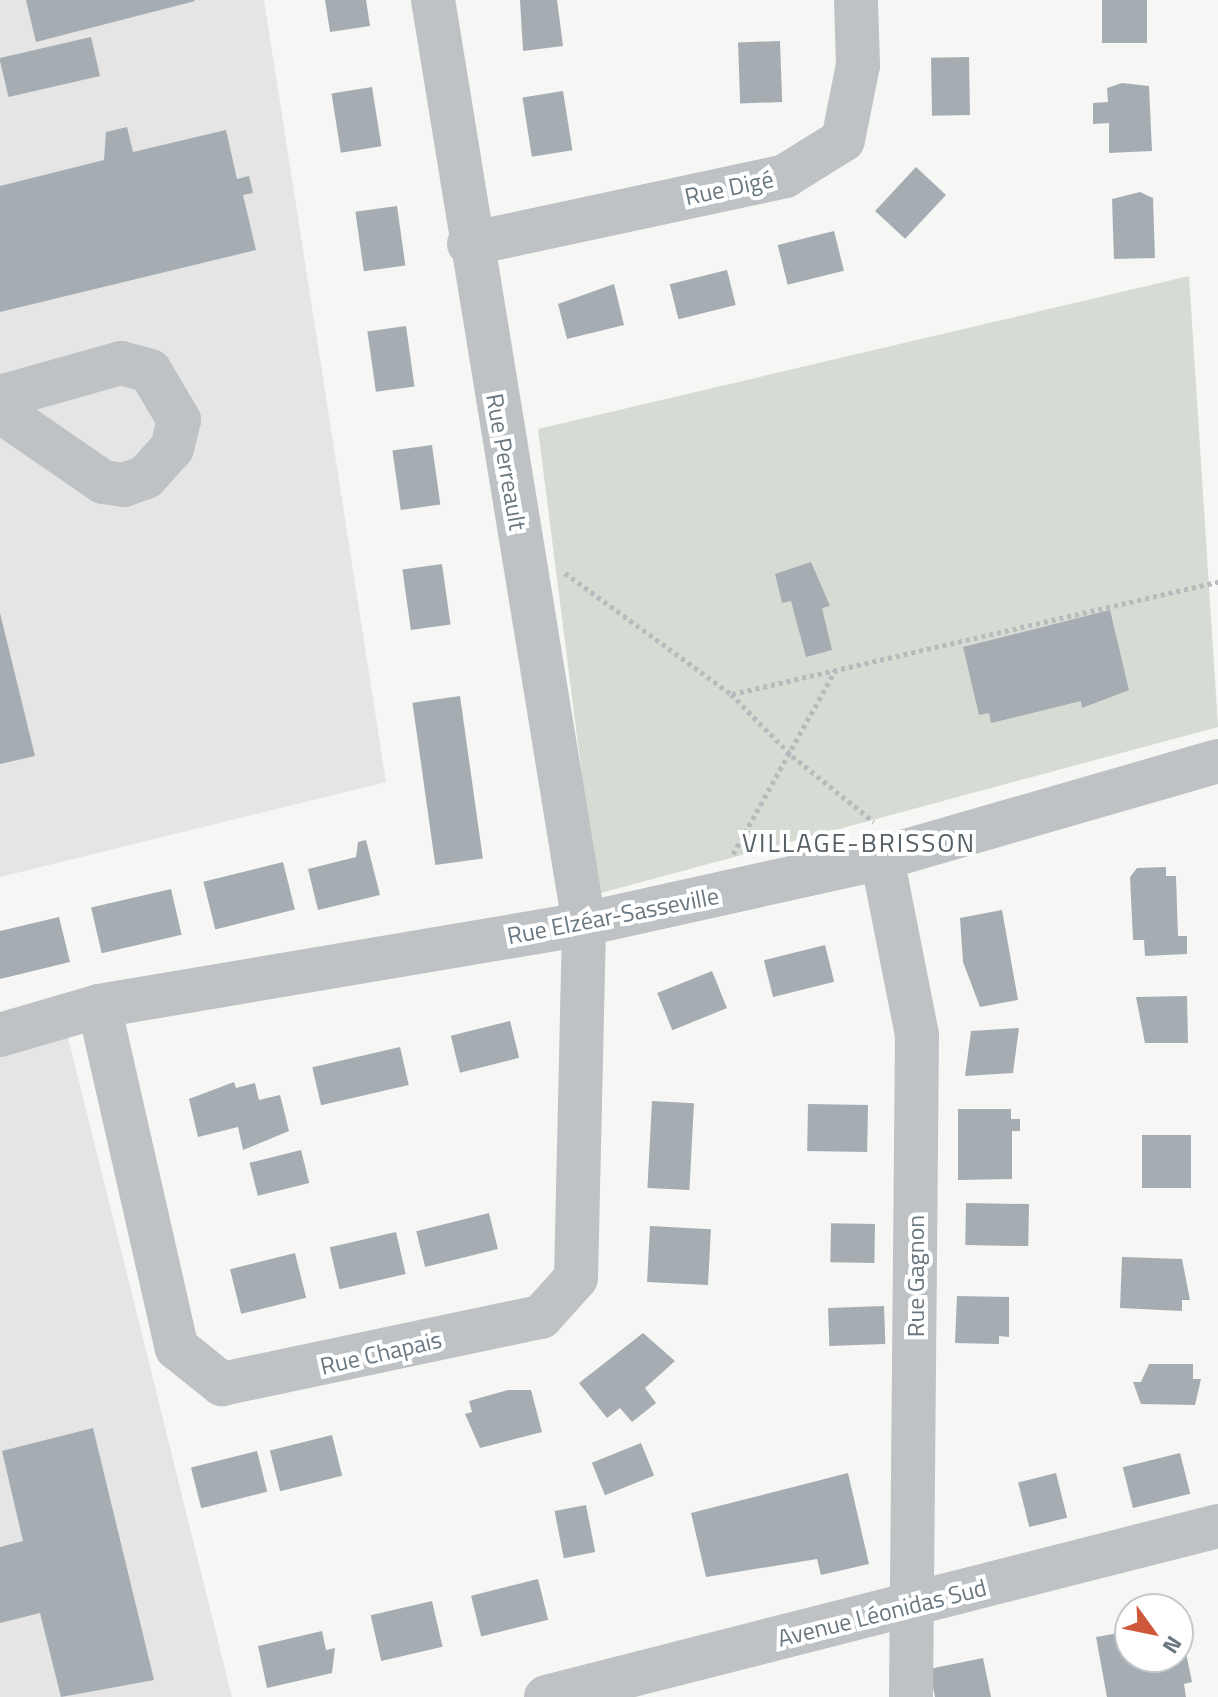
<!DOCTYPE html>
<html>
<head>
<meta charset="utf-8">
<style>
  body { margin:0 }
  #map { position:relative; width:1218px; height:1697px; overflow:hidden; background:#f6f6f4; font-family:"Titillium Web",sans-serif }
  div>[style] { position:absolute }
  .built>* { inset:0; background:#e4e5e4 }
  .green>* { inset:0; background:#d6dbd3 }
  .building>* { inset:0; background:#a6adb2; transform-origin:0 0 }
  .path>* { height:5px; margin-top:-2.5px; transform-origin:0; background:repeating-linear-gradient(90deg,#b8bbbd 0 4px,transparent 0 8px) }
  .minor>* { height:44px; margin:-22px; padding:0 22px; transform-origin:22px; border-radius:22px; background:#bec2c5 }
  span { translate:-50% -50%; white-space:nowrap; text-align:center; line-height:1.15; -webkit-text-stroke:8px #fff; paint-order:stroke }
  .street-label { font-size:24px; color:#697781 }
  .neighbourhood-label { font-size:26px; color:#566067; letter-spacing:2px }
  .north { position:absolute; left:1114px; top:1593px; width:80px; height:80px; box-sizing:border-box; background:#fff; border:2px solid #c3c9cd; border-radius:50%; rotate:123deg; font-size:22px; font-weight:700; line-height:32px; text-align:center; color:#697781 }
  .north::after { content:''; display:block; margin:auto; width:28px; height:36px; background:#cf573a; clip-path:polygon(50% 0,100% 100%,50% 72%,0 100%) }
</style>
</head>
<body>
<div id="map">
  <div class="built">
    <div style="clip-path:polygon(0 0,264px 0,386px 782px,0 877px)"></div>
    <div style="clip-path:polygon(64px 1021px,232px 1697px,0 1697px,0 1031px)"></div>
  </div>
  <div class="green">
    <div style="clip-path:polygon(1189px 276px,1218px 727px,597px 894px,538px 429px)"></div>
  </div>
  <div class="building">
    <div style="clip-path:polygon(26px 0,194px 0,195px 1px,36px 42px)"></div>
    <div style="clip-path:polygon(325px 0,366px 0,370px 26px,330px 32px)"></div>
    <div style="clip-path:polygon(520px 0,557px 0,563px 46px,523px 51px)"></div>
    <div style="left:1102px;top:0;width:45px;height:43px"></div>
    <div style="left:91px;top:37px;width:40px;height:94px;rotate:77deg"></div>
    <div style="left:780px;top:41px;width:61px;height:42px;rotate:88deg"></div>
    <div style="left:969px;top:57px;width:58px;height:38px;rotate:89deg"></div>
    <div style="clip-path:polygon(1122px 83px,1149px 86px,1152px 151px,1109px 153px,1109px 123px,1093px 124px,1093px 103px,1108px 102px,1107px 88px)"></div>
    <div style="left:372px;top:87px;width:60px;height:41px;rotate:81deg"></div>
    <div style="left:563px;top:91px;width:60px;height:41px;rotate:81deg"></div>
    <div style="clip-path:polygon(127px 127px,133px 152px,226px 130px,237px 179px,249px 176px,253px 193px,243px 195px,256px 250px,0 312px,0 186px,104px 160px,106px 132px)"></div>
    <div style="left:916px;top:167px;width:41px;height:60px;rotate:43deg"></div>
    <div style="clip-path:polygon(1140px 192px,1153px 198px,1155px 258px,1114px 259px,1112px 199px)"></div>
    <div style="left:397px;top:206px;width:60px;height:42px;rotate:82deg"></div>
    <div style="left:834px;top:231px;width:41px;height:58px;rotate:76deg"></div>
    <div style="left:727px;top:270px;width:36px;height:59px;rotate:76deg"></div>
    <div style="clip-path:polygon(614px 284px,624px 325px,567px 339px,558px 304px)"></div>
    <div style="left:406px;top:326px;width:61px;height:39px;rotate:82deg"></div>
    <div style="left:432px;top:445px;width:60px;height:40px;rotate:82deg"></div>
    <div style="clip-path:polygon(811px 562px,830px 606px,822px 608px,832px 650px,806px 657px,791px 601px,782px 603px,775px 574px)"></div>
    <div style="left:442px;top:564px;width:61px;height:40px;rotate:82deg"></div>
    <div style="clip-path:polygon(1110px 610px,1129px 690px,1082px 708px,1081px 701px,991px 723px,989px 713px,979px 715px,963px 647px)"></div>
    <div style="clip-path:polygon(0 613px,35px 756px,0 764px)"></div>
    <div style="left:460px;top:696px;width:164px;height:48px;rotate:82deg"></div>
    <div style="clip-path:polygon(366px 840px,380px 895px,318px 910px,308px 869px,356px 857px,358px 842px)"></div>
    <div style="left:283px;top:862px;width:49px;height:82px;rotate:76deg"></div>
    <div style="clip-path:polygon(1166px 867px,1166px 876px,1176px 876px,1178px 936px,1187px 936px,1187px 954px,1145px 956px,1144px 940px,1133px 940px,1130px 877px,1137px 868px)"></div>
    <div style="left:171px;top:889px;width:47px;height:82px;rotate:77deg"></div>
    <div style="clip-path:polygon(1002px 910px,1018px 1000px,980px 1007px,963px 962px,960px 918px)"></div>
    <div style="clip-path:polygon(59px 917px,70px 962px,0 979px,0 931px)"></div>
    <div style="left:825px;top:945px;width:38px;height:63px;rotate:76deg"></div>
    <div style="left:712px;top:971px;width:40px;height:59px;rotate:68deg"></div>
    <div style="clip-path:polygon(1187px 996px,1188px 1043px,1145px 1043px,1136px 997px)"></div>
    <div style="left:510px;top:1021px;width:38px;height:61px;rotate:76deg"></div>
    <div style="clip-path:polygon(1019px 1028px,1013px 1073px,965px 1076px,971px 1031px)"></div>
    <div style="left:400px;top:1047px;width:39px;height:90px;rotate:77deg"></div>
    <div style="clip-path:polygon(234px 1082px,236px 1088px,255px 1083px,259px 1100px,280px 1095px,289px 1131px,243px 1150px,238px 1127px,198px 1137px,189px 1099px)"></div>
    <div style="left:652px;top:1101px;width:42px;height:87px;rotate:3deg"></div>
    <div style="left:808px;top:1104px;width:60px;height:47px;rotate:1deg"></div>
    <div style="clip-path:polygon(958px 1109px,1011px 1109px,1011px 1119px,1020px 1119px,1020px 1131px,1012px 1131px,1012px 1179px,958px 1180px)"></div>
    <div style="left:1142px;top:1135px;width:49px;height:53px"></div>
    <div style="left:301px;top:1150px;width:34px;height:53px;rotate:76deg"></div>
    <div style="left:966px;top:1203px;width:63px;height:42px;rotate:1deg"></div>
    <div style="left:489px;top:1213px;width:37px;height:75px;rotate:76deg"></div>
    <div style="left:875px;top:1224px;width:39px;height:44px;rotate:91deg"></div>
    <div style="left:650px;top:1226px;width:61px;height:56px;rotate:3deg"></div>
    <div style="left:396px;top:1232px;width:43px;height:68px;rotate:77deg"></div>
    <div style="left:295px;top:1253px;width:46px;height:67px;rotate:76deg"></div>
    <div style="clip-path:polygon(1122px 1257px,1182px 1259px,1190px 1300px,1182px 1300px,1182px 1311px,1120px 1308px)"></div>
    <div style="clip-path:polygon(957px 1296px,1009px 1297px,1009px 1337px,999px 1336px,999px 1344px,955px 1343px)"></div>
    <div style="left:884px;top:1306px;width:38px;height:56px;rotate:88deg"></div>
    <div style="clip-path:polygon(643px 1333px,675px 1361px,645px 1388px,656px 1403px,632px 1422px,620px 1408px,607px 1418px,579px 1383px)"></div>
    <div style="clip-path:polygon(1149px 1364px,1193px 1364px,1193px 1379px,1201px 1379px,1195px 1405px,1141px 1404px,1133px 1382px,1141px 1382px)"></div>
    <div style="clip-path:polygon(508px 1390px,531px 1390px,542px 1432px,480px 1448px,465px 1414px,472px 1412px,469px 1401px)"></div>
    <div style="clip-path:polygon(93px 1428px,154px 1680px,61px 1697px,40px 1613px,0 1623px,0 1547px,23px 1541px,2px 1451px)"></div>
    <div style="left:332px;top:1435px;width:42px;height:64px;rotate:76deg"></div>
    <div style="left:641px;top:1443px;width:35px;height:53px;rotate:68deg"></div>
    <div style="left:257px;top:1451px;width:42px;height:68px;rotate:76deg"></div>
    <div style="left:1180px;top:1453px;width:42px;height:59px;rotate:76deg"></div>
    <div style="clip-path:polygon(848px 1473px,869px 1564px,821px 1575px,817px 1559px,706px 1577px,691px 1513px)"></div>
    <div style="left:1056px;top:1473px;width:46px;height:39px;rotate:76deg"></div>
    <div style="left:586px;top:1505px;width:48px;height:32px;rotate:79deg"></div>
    <div style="left:538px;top:1579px;width:42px;height:69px;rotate:76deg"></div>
    <div style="left:432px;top:1601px;width:47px;height:63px;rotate:77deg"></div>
    <div style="clip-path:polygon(1180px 1624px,1192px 1682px,1184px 1684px,1186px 1697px,1107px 1697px,1096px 1637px,1130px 1631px,1130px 1657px,1178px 1657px)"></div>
    <div style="clip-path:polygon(322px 1631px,326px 1650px,335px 1648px,332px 1673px,267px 1688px,258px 1646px)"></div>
    <div style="clip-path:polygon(983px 1658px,991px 1697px,935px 1697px,929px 1669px)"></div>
  </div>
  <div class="path">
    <div style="left:565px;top:573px;width:205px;rotate:36.1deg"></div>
    <div style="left:731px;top:694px;width:87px;rotate:45.5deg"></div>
    <div style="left:792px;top:756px;width:105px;rotate:38.8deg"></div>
    <div style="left:732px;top:694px;width:499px;rotate:-13deg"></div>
    <div style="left:733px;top:854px;width:210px;rotate:-60.9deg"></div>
  </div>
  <div class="minor">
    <div style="left:469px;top:244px;width:323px;rotate:-12.1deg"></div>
    <div style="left:785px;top:176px;width:68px;rotate:-31.8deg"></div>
    <div style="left:843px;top:140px;width:76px;rotate:-78.7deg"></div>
    <div style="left:858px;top:65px;width:65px;rotate:-91.8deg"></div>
    <div style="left:0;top:397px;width:126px;rotate:-15.7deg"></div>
    <div style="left:121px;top:363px;width:30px;rotate:15deg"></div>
    <div style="left:150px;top:371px;width:57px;rotate:59.4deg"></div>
    <div style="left:179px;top:420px;width:29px;rotate:104deg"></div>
    <div style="left:172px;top:448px;width:39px;rotate:132deg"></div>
    <div style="left:146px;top:477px;width:23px;rotate:160deg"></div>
    <div style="left:124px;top:485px;width:21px;rotate:-172deg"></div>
    <div style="left:103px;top:482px;width:125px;rotate:-145.4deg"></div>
    <div style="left:882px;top:858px;width:180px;rotate:78.8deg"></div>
    <div style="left:917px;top:1035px;width:662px;rotate:90.52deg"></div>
    <div style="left:99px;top:1006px;width:351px;rotate:77.2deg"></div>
    <div style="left:177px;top:1348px;width:58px;rotate:38.7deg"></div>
    <div style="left:222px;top:1384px;width:326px;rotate:-11.9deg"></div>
    <div style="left:541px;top:1317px;width:52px;rotate:-48.1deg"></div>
    <div style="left:576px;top:1278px;width:354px;rotate:-88.7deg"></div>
    <div style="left:584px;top:924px;width:936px;rotate:-99.28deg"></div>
    <div style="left:0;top:1035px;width:103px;rotate:-16.3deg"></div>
    <div style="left:99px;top:1006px;width:492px;rotate:-9.6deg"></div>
    <div style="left:584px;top:924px;width:305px;rotate:-12.5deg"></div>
    <div style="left:882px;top:858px;width:350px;rotate:-16.1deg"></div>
    <div style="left:546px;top:1697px;width:693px;rotate:-14.28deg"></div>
  </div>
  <div class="street-label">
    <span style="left:729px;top:188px;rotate:-12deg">Rue Digé</span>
    <span style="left:506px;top:462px;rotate:80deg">Rue Perreault</span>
    <span style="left:613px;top:916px;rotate:-11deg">Rue Elzéar-Sasseville</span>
    <span style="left:916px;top:1276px;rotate:-90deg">Rue Gagnon</span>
    <span style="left:381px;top:1353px;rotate:-13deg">Rue Chapais</span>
    <span style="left:882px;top:1613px;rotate:-14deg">Avenue Léonidas Sud</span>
  </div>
  <div class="neighbourhood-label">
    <span style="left:859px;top:843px">VILLAGE-BRISSON</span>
  </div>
  <div class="north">N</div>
</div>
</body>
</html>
